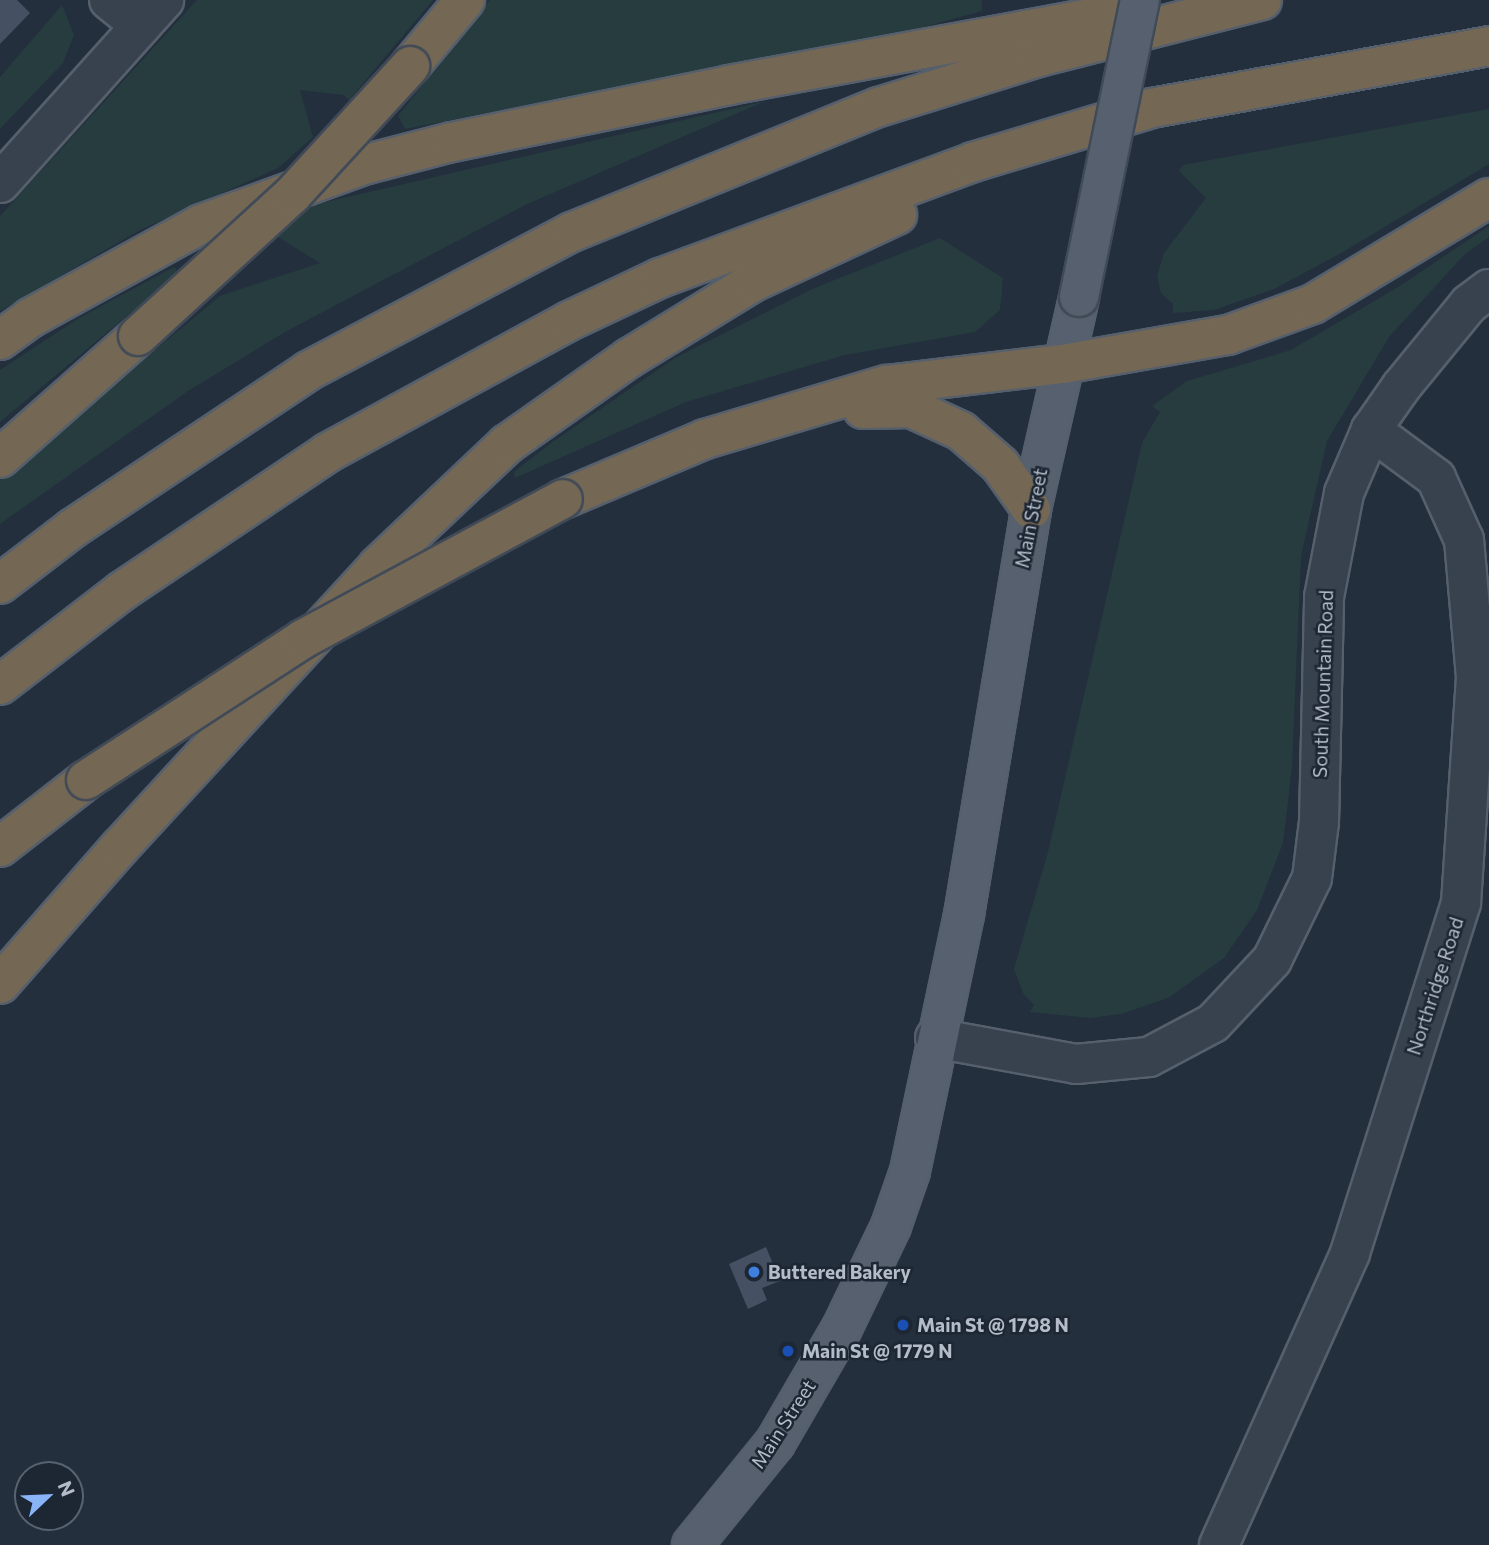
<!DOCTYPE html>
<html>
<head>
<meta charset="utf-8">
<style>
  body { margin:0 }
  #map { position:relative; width:1489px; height:1545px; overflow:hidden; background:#242f3e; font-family:Commissioner,sans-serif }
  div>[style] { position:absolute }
  .green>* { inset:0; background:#263c3f }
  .building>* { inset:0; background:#455162 }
  .roads { filter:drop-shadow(2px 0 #565f6c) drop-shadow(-2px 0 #565f6c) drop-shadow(0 2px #565f6c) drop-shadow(0 -2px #565f6c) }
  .minor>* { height:38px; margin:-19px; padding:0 19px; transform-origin:19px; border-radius:19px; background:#38414e }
  .major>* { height:38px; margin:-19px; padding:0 19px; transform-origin:19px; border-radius:19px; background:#56606e }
  .highway>* { height:38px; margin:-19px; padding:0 19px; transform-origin:19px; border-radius:19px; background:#746855 }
  .bridges { filter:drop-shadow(2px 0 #414a57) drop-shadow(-2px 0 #414a57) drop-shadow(0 2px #414a57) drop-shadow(0 -2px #414a57) }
  .major-bridge>* { height:38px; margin:-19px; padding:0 19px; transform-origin:19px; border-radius:19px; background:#56606e }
  .highway-bridge>* { height:38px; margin:-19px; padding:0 19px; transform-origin:19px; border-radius:19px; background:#746855 }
  .dots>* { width:19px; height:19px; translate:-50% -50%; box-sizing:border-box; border:4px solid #1d2633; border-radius:50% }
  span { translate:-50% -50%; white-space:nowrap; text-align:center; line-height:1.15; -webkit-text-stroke:5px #1d2633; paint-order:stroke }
  .street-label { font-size:19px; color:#b4bcc9 }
  .poi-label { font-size:19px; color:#b4bcc9; font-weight:700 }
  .left { translate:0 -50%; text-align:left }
  .north { position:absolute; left:14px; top:1461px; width:70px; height:70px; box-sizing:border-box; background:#1d2633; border:2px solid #59626f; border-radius:50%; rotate:67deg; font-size:19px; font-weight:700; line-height:28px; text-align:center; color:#b4bcc9 }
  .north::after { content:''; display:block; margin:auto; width:24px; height:32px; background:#8ab4f8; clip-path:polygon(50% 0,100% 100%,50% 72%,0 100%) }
</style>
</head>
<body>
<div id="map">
  <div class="green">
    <div style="clip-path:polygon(197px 0,433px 0,349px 100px,344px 95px,300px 90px,313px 137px,278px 168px,140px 230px,0 311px,0 216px)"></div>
    <div style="clip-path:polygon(490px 0,982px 0,982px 11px,912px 30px,405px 129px,398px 116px)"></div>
    <div style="clip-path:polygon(62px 5px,74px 35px,63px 63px,0 129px,0 77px)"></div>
    <div style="clip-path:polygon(766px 101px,525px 205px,285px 332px,188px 391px,0 524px,0 479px,220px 296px,320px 263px,278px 237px,308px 206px)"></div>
    <div style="clip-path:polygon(1489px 109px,1489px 164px,1343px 252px,1274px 289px,1214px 310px,1173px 313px,1173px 304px,1161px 293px,1157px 276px,1164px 253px,1206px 198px,1179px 171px,1183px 165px)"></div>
    <div style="clip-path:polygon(1489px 226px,1489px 237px,1464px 255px,1389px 337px,1327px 441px,1301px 556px,1292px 767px,1283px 843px,1257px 910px,1224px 958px,1168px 998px,1121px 1014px,1090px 1018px,1030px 1012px,1034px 1005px,1023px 993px,1014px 969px,1048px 852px,1142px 443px,1160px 412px,1152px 406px,1187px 381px,1291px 350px,1400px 286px)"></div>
    <div style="clip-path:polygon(940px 238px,1003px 278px,1000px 310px,975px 332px,845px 355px,686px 402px,515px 478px,514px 472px,551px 443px,675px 358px,812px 289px)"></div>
    <div style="clip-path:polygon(174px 267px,178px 273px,0 422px,0 370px,79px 318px)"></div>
  </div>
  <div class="building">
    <div style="clip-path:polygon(0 0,17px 0,30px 13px,0 44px)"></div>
    <div style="clip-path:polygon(766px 1247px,780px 1281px,762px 1288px,767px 1300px,748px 1309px,729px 1264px)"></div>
  </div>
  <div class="roads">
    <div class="minor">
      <div style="left:109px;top:0;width:41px;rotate:39.1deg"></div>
      <div style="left:0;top:183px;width:246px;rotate:-48.1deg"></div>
      <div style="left:935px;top:1038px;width:143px;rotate:10.4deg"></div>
      <div style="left:1076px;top:1064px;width:73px;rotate:-5.5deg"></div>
      <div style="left:1149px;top:1057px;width:72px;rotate:-28deg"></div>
      <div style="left:1213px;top:1023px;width:86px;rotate:-46.9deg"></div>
      <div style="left:1272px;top:960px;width:91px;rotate:-64deg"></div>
      <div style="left:1312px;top:878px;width:56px;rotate:-82.9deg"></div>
      <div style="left:1319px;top:822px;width:225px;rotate:-88.7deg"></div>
      <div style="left:1324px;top:597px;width:106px;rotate:-79.1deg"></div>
      <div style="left:1344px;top:493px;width:69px;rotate:-66.8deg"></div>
      <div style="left:1371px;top:430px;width:52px;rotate:-55.1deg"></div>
      <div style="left:1401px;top:387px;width:107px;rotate:-50.7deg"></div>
      <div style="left:1469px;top:304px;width:25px;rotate:-37deg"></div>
      <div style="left:1219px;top:1545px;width:320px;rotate:-65.8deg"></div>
      <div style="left:1350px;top:1253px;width:367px;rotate:-72.4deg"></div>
      <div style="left:1461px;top:903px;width:226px;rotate:-86.2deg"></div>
      <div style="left:1476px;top:677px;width:138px;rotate:-95deg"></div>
      <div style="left:1464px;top:540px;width:68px;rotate:-114.3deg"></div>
      <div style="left:1436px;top:478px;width:81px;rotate:-143.6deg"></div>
    </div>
    <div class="major">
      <div style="left:692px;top:1545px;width:132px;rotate:-50.9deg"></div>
      <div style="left:775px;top:1443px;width:133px;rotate:-59.8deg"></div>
      <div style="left:842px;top:1328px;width:113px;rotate:-64.3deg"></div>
      <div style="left:891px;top:1226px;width:58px;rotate:-70.9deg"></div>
      <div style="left:910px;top:1171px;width:262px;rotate:-78.1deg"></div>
      <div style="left:964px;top:915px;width:411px;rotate:-80.6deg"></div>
      <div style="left:1031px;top:509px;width:217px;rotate:-77.2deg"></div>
    </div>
    <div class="highway">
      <div style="left:410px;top:66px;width:86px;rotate:-50.2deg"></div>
      <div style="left:0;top:340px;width:37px;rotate:-36deg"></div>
      <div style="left:30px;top:318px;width:195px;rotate:-28.8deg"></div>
      <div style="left:201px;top:224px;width:177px;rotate:-19.9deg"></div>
      <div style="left:367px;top:164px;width:88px;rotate:-14.5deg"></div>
      <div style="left:452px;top:142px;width:283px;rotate:-11.6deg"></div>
      <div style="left:729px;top:85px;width:395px;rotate:-10.5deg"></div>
      <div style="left:863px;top:409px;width:48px;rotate:-1.2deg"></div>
      <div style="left:911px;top:408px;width:55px;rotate:24.7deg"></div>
      <div style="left:961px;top:431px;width:52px;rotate:41.1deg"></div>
      <div style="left:1000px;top:465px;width:54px;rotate:54.8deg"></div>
      <div style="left:0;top:458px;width:184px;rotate:-41.5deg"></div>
      <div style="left:563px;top:499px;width:154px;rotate:-22.9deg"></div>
      <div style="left:705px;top:439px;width:189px;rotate:-16.6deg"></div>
      <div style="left:886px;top:385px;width:178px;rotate:-6.8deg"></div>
      <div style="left:1063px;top:364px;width:168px;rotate:-10deg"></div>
      <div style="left:1228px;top:335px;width:90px;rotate:-20deg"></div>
      <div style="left:1313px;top:304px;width:205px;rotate:-31.1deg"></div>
      <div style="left:0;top:584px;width:92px;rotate:-37.5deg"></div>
      <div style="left:73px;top:528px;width:283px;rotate:-33.7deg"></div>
      <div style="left:308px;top:371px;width:298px;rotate:-27.8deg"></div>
      <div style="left:572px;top:232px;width:331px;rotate:-22.2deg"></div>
      <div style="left:879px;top:107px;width:168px;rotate:-17.4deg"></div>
      <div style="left:1039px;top:57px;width:230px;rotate:-14.3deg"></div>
      <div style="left:0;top:685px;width:154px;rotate:-37.6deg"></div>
      <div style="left:122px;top:591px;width:247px;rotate:-33.9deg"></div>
      <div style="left:327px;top:453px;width:276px;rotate:-28.6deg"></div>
      <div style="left:569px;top:321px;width:101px;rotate:-25.3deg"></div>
      <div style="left:660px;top:278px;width:334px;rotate:-20.3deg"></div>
      <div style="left:973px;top:162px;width:187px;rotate:-16.8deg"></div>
      <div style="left:1152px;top:108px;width:343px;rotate:-10.4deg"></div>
      <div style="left:0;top:847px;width:109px;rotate:-37.9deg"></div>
      <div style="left:0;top:984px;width:182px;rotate:-48.8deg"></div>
      <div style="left:120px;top:847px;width:381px;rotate:-47.4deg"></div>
      <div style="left:378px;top:566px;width:178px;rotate:-43.4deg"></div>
      <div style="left:507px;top:444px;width:149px;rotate:-35.2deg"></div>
      <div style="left:629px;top:358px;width:145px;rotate:-31.5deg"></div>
      <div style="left:753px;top:282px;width:159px;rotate:-25deg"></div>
    </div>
  </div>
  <div class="bridges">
    <div class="major-bridge">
      <div style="left:1079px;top:297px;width:303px;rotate:-78.4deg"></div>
    </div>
    <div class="highway-bridge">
      <div style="left:138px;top:336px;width:209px;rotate:-42.5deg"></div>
      <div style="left:292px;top:195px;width:175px;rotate:-47.5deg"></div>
      <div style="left:86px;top:780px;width:259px;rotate:-33deg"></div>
      <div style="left:303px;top:639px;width:295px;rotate:-28.3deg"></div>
    </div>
  </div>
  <div class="dots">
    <div style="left:754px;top:1272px;background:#3f7fe0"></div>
    <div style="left:903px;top:1325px;background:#1a4fb4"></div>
    <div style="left:788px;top:1351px;background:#1a4fb4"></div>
  </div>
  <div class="street-label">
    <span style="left:1031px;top:518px;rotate:-79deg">Main Street</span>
    <span style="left:1323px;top:684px;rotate:-88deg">South Mountain Road</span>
    <span style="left:1435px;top:986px;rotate:-72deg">Northridge Road</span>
    <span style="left:783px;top:1424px;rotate:-57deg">Main Street</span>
  </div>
  <div class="poi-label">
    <span class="left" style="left:768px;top:1272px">Buttered Bakery</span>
    <span class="left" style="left:917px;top:1325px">Main St @ 1798 N</span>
    <span class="left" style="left:802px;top:1351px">Main St @ 1779 N</span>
  </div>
  <div class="north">N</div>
</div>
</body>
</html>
